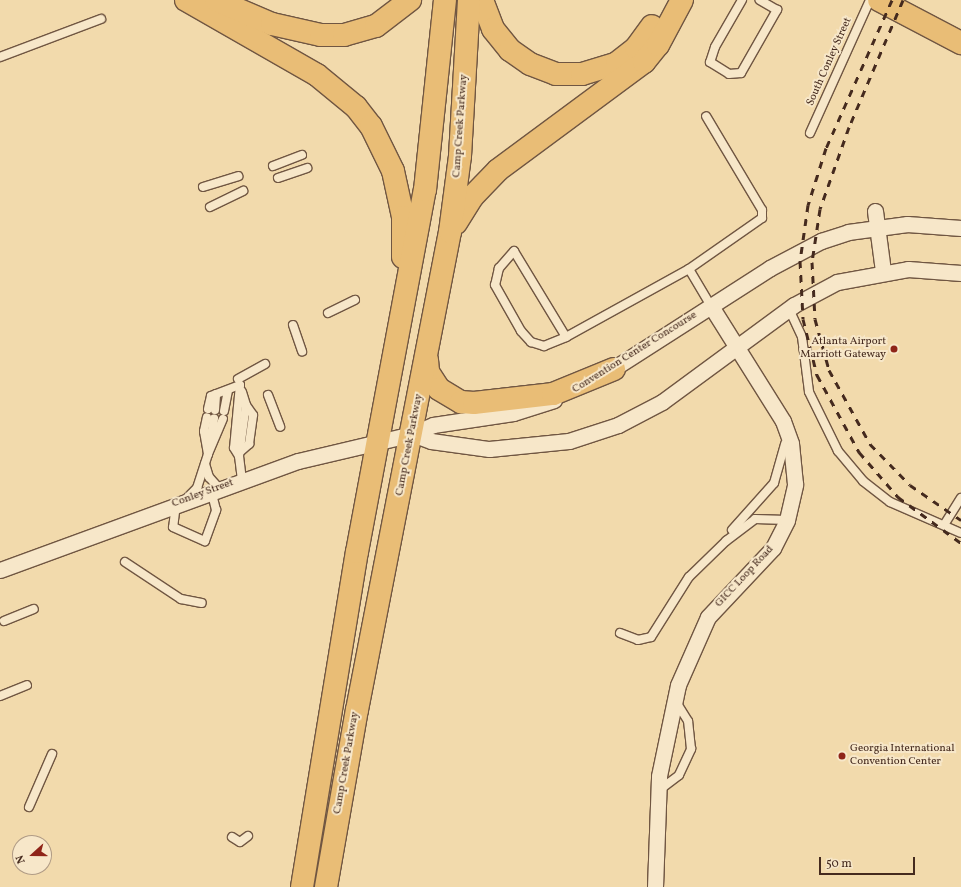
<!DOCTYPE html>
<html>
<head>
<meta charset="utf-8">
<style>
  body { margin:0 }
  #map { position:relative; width:961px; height:887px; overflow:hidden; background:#f2daac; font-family:Vollkorn,serif }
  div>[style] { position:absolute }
  .roads { filter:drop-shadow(1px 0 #705642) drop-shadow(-1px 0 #705642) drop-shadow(0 1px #705642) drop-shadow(0 -1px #705642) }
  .lane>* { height:8px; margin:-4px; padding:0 4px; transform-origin:4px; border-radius:4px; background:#f7e7c9 }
  .street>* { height:15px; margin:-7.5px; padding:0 7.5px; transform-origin:7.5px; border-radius:7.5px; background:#f7e7c9 }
  .primary>* { height:22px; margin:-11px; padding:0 11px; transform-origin:11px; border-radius:11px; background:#e9bd76 }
  .rail>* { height:3px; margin-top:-1.5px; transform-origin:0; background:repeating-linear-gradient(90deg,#452a1e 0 7px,transparent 0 14px) }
  .dots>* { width:11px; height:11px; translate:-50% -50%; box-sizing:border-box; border:2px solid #f7e7c9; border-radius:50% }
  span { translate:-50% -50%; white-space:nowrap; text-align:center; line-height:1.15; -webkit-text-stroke:4px #f7e7c9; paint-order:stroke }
  .street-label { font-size:11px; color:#452a1e }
  .poi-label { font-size:11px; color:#452a1e }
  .right { translate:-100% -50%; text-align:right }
  .left { translate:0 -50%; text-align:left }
  .north { position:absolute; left:12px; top:835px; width:40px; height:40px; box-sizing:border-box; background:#f7e7c9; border:1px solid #b09b85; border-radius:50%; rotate:249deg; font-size:11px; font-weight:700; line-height:16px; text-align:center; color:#452a1e }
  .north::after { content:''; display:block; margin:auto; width:14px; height:18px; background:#8f2418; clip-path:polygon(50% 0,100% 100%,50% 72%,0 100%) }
  .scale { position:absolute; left:819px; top:857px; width:96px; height:18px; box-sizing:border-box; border:2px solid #452a1e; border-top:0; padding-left:5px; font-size:12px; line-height:14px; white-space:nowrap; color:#452a1e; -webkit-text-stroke:3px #f7e7c9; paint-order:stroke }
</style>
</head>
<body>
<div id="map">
  <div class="roads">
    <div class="lane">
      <div style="left:742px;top:0;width:54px;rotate:119.9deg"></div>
      <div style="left:715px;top:47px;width:16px;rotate:108deg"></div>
      <div style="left:710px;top:62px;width:22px;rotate:32deg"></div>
      <div style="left:729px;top:74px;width:12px;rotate:-5deg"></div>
      <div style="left:741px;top:73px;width:73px;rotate:-60.3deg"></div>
      <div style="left:777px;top:10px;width:20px;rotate:-150deg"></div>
      <div style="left:0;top:57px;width:108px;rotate:-20.6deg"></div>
      <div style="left:810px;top:133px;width:146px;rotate:-65.7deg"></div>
      <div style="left:273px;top:166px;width:31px;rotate:-21deg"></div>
      <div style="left:278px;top:178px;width:31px;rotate:-19deg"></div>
      <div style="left:203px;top:187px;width:37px;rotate:-17deg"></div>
      <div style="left:210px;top:207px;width:37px;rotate:-26deg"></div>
      <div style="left:689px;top:269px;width:89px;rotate:-34.9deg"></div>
      <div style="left:762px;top:218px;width:8px;rotate:-90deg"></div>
      <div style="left:762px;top:210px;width:109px;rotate:-120.8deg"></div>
      <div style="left:789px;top:309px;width:31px;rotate:65deg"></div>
      <div style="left:802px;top:337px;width:55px;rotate:82.7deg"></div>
      <div style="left:809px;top:392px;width:66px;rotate:63.8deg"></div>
      <div style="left:838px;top:451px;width:39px;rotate:50deg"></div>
      <div style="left:863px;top:481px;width:34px;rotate:38deg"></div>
      <div style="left:890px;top:502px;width:77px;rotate:23.6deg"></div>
      <div style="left:328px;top:313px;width:30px;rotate:-26deg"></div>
      <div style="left:293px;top:325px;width:28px;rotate:71deg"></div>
      <div style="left:566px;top:337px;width:100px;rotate:-121.2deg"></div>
      <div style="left:514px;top:251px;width:23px;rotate:131deg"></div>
      <div style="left:499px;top:268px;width:17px;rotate:103deg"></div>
      <div style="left:495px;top:285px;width:53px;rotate:60.5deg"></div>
      <div style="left:521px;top:331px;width:15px;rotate:48deg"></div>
      <div style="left:531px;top:342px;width:14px;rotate:17deg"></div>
      <div style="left:544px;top:346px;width:24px;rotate:-22deg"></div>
      <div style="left:566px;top:337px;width:141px;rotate:-28.9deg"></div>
      <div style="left:689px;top:269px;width:43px;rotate:59.3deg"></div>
      <div style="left:238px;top:379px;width:31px;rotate:-29deg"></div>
      <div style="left:240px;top:385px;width:63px;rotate:95.4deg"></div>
      <div style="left:234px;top:448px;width:9px;rotate:58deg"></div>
      <div style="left:239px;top:456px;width:24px;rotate:83deg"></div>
      <div style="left:268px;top:395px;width:34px;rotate:69deg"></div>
      <div style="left:208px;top:409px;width:13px;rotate:-77deg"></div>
      <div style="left:211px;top:396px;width:31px;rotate:-21deg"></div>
      <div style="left:215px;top:410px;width:16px;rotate:-86deg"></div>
      <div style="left:224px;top:411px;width:21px;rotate:-79deg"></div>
      <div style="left:209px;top:447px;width:29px;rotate:-80deg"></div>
      <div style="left:241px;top:451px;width:11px;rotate:-41deg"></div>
      <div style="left:249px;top:444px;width:29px;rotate:-82deg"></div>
      <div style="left:253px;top:415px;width:12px;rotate:-125deg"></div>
      <div style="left:208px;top:454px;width:38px;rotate:-67deg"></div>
      <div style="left:239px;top:456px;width:51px;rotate:-82.2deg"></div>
      <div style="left:246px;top:405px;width:14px;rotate:-107deg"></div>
      <div style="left:205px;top:464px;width:14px;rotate:73deg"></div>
      <div style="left:209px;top:477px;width:15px;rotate:48deg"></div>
      <div style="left:186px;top:499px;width:16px;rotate:-45deg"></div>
      <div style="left:197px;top:488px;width:36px;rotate:-72deg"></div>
      <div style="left:208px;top:454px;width:23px;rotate:-100deg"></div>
      <div style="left:204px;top:431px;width:14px;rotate:-78deg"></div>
      <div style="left:176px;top:504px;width:23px;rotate:97deg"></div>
      <div style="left:173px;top:527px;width:35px;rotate:24deg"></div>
      <div style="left:205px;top:541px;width:33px;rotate:-70deg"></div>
      <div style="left:216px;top:510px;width:21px;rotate:-104deg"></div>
      <div style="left:944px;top:525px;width:32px;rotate:-58deg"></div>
      <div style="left:732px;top:530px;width:63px;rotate:-48.2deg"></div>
      <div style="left:774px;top:483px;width:41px;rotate:-74.2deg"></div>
      <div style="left:125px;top:562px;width:67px;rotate:33.5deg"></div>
      <div style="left:181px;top:599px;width:21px;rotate:11deg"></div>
      <div style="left:4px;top:621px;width:32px;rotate:-22deg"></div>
      <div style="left:620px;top:633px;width:19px;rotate:21deg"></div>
      <div style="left:638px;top:640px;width:13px;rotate:-13deg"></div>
      <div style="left:651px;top:637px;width:71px;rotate:-57.7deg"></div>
      <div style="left:689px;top:577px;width:52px;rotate:-44.2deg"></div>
      <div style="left:726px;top:541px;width:36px;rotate:-37deg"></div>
      <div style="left:755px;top:519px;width:32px;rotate:2deg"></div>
      <div style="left:0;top:696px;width:29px;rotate:-22deg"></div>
      <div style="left:658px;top:791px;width:26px;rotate:-37deg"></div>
      <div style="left:679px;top:775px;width:29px;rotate:-65deg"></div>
      <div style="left:691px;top:749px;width:28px;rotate:-96deg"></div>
      <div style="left:688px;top:721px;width:25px;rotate:-122deg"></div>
      <div style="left:29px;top:807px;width:58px;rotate:-66.5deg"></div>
      <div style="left:232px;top:837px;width:9px;rotate:32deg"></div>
      <div style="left:240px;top:842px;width:10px;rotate:-37deg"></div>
    </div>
    <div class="street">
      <div style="left:875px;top:211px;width:61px;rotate:82.4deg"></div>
      <div style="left:605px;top:374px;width:196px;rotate:-32.7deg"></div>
      <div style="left:770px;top:268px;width:58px;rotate:-27.9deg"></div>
      <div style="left:821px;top:241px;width:28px;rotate:-18deg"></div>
      <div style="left:848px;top:232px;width:60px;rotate:-7.7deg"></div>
      <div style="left:907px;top:224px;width:54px;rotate:4.2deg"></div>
      <div style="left:412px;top:434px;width:20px;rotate:20deg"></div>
      <div style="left:431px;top:441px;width:59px;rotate:7.9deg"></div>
      <div style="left:489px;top:449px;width:80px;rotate:-5.7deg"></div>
      <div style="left:569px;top:441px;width:52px;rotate:-18.1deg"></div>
      <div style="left:618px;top:425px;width:50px;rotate:-27.6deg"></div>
      <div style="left:662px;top:402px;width:164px;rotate:-36.3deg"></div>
      <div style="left:794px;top:305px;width:49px;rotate:-28.1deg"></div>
      <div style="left:837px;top:282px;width:72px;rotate:-10.4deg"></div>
      <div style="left:908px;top:269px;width:53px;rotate:4.3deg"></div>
      <div style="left:0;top:570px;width:317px;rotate:-20.1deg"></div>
      <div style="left:298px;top:461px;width:117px;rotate:-13.3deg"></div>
      <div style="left:412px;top:434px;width:23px;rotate:-23deg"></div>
      <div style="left:433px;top:425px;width:81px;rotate:-8.5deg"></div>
      <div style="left:513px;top:413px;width:43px;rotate:-17.6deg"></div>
      <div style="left:655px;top:887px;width:111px;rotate:-87.9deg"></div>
      <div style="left:659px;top:776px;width:93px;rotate:-78.2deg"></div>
      <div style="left:678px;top:685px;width:74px;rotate:-66.2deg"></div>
      <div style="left:708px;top:617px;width:95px;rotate:-46.7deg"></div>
      <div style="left:773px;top:548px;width:31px;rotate:-63deg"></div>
      <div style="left:787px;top:520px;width:37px;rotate:-77deg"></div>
      <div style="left:795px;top:484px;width:41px;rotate:-95.6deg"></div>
      <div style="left:791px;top:443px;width:23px;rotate:-110deg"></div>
      <div style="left:783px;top:421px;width:136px;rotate:-122.1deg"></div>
    </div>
    <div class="primary">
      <div style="left:186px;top:0;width:151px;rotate:29.8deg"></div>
      <div style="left:317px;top:75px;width:50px;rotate:39.4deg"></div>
      <div style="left:356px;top:107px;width:24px;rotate:52deg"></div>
      <div style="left:371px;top:126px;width:50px;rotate:63.9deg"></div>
      <div style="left:393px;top:171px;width:47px;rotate:77.7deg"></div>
      <div style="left:403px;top:217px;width:40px;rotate:90deg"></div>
      <div style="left:216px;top:0;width:61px;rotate:23.2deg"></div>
      <div style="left:272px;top:24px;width:50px;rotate:12.7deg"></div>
      <div style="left:321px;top:35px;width:23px"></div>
      <div style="left:344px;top:35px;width:33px;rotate:-16deg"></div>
      <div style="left:376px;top:26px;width:43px;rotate:-37.4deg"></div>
      <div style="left:482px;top:0;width:31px;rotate:69deg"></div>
      <div style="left:493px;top:29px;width:27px;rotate:51deg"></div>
      <div style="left:510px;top:50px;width:24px;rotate:35deg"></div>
      <div style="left:530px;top:64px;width:28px;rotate:21deg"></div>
      <div style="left:556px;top:74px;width:26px"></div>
      <div style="left:582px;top:74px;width:37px;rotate:-17deg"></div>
      <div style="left:617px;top:63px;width:24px;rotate:-38deg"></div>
      <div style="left:636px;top:48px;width:27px;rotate:-54deg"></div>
      <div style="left:879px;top:0;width:93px;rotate:27.7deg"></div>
      <div style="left:456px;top:223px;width:31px;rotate:-58deg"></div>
      <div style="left:472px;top:197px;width:37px;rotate:-46deg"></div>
      <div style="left:498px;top:170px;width:182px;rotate:-36.5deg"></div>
      <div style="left:644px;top:62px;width:22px;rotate:-51deg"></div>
      <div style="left:658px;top:45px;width:51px;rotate:-61.9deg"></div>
      <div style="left:427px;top:360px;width:12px;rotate:85deg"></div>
      <div style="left:428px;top:372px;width:20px;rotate:57deg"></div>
      <div style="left:439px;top:389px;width:26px;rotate:31deg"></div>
      <div style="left:461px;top:402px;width:13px;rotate:4deg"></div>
      <div style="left:474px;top:403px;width:80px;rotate:-6.5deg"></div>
      <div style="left:553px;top:394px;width:66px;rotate:-22.3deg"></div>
      <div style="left:302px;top:887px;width:339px;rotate:-80.7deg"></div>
      <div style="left:357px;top:552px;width:368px;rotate:-79.4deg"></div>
      <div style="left:425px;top:190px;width:191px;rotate:-84deg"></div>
      <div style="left:326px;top:887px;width:180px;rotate:-80.1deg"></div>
      <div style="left:357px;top:710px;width:487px;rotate:-79deg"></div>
      <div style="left:450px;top:232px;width:77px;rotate:-82.5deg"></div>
      <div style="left:460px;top:156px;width:156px;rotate:-86.7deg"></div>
    </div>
  </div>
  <div class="rail">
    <div style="left:892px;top:0;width:162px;rotate:114deg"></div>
    <div style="left:826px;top:148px;width:60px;rotate:107.5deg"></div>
    <div style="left:808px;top:205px;width:57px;rotate:98.1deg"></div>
    <div style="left:800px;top:261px;width:58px;rotate:87deg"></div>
    <div style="left:803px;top:319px;width:58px;rotate:76deg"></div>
    <div style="left:817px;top:375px;width:88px;rotate:61.4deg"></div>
    <div style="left:859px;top:452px;width:60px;rotate:49.1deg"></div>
    <div style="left:898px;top:497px;width:78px;rotate:36.1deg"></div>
    <div style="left:903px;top:0;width:138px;rotate:113deg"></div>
    <div style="left:849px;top:127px;width:87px;rotate:109.5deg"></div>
    <div style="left:820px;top:209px;width:54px;rotate:98.6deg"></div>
    <div style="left:812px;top:262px;width:57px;rotate:87deg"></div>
    <div style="left:815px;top:319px;width:53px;rotate:74.6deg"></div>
    <div style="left:829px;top:370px;width:85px;rotate:61deg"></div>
    <div style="left:870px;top:444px;width:57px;rotate:45.7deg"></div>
    <div style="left:910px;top:485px;width:62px;rotate:34.5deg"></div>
  </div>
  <div class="dots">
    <div style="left:894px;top:349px;background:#8f2418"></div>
    <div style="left:842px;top:756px;background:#8f2418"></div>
  </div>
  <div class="street-label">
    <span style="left:830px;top:62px;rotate:-66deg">South Conley Street</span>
    <span style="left:461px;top:126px;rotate:-86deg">Camp Creek Parkway</span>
    <span style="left:635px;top:353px;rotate:-32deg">Convention Center Concourse</span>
    <span style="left:410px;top:445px;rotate:-79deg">Camp Creek Parkway</span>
    <span style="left:203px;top:494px;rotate:-20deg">Conley Street</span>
    <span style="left:745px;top:577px;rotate:-47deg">GICC Loop Road</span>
    <span style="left:347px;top:763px;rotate:-80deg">Camp Creek Parkway</span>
  </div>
  <div class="poi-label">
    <span class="right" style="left:886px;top:349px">Atlanta Airport<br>Marriott Gateway</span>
    <span class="left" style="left:850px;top:756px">Georgia International<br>Convention Center</span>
  </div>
  <div class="north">N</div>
  <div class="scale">50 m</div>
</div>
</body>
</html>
